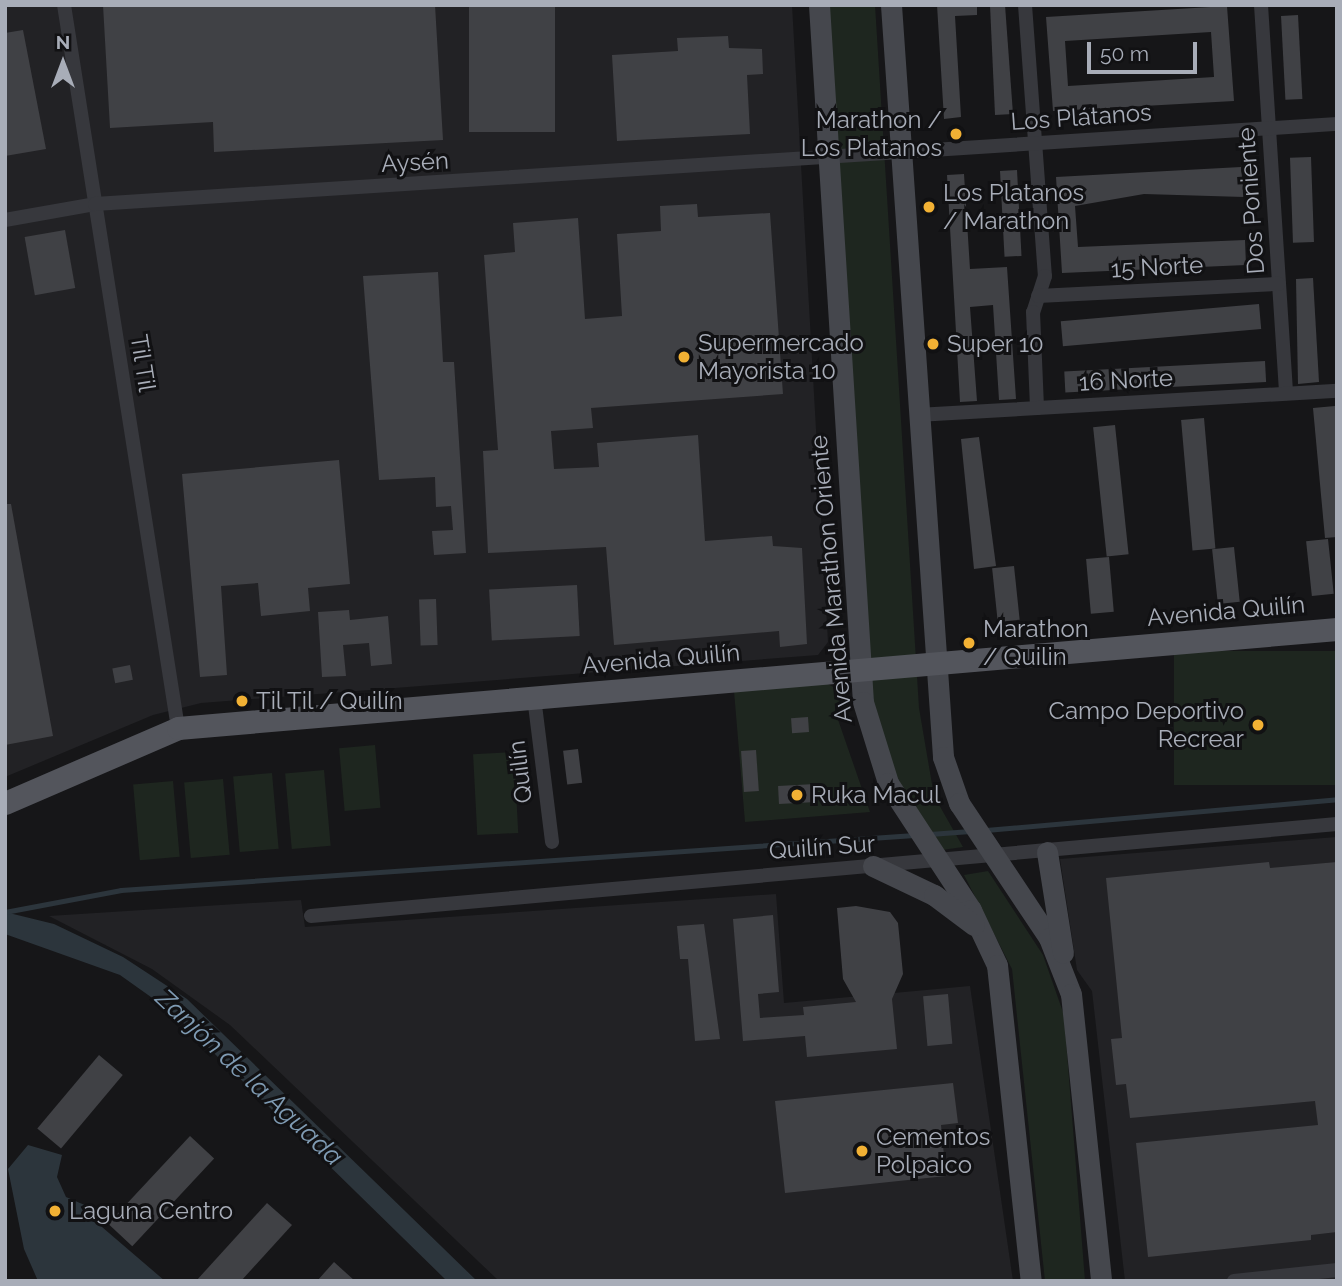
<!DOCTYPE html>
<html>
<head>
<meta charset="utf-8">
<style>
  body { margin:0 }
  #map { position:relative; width:1342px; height:1286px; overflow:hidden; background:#161618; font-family:Raleway,sans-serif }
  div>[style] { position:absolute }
  .built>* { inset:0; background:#222225 }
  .green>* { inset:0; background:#1e261f; transform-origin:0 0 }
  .water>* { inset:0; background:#2c353c }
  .stream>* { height:4.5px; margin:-2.25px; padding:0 2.25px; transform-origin:2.25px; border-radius:2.25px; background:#2c353c }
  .building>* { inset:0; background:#404145; transform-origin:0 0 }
  .minor>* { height:14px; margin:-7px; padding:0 7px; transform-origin:7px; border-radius:7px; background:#37383d }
  .secondary>* { height:21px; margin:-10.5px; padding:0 10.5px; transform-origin:10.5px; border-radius:10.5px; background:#45474d }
  .primary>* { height:23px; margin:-11.5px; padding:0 11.5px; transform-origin:11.5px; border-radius:11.5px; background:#53555c }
  .dots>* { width:19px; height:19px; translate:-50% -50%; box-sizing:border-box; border:4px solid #111113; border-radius:50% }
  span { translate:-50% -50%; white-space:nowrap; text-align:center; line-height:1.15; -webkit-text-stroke:6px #111113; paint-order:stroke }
  .street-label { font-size:24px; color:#a8adb8 }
  .poi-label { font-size:24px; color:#a8adb8 }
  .right { translate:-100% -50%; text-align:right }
  .left { translate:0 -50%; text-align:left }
  .water-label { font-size:26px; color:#7f9bb3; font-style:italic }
  .frame { position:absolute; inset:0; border:7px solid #a8adb8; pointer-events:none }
  .north { position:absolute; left:28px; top:28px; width:70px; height:70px; -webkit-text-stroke:5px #111113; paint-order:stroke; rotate:0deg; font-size:19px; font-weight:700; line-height:28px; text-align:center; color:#a8adb8 }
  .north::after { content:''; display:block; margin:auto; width:24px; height:32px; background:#a8adb8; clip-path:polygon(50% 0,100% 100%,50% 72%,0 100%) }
  .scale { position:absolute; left:1087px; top:42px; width:110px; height:32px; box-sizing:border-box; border:4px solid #a8adb8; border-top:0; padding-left:9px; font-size:21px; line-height:24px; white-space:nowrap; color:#a8adb8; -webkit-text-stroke:5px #111113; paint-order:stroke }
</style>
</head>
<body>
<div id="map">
  <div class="built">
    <div style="clip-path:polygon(5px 5px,792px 5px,828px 642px,818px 655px,201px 703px,153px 715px,5px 777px)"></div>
    <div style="clip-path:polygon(1337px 837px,1337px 1281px,1125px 1281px,1092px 991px,1077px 970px,1060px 859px)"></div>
    <div style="clip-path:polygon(776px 894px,784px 1003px,970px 986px,1013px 1281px,499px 1281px,230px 1025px,152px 969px,49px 916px,301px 900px,305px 927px)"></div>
  </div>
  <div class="green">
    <div style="clip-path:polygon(826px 5px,875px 5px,919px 708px,934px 796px,963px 847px,942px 850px,906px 802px,873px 724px)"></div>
    <div style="left:1337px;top:651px;width:134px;height:163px;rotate:90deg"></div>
    <div style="clip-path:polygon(826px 683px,844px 693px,835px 711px,870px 812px,745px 822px,734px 691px)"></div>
    <div style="left:375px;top:745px;width:63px;height:36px;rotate:85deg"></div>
    <div style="left:514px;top:752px;width:81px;height:41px;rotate:87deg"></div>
    <div style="left:324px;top:770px;width:76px;height:39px;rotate:85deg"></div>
    <div style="left:272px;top:773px;width:76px;height:39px;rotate:85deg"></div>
    <div style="left:223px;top:779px;width:76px;height:39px;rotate:85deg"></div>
    <div style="left:173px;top:781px;width:76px;height:40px;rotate:85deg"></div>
    <div style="clip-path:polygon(988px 871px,1043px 955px,1064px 1015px,1085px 1281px,1045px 1281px,1012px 969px,964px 875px)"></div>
  </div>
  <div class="water">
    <div style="clip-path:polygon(5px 912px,54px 924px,123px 957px,187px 999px,477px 1281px,447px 1281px,172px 1012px,120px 975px,5px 934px)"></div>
    <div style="clip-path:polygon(28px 1145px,62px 1155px,57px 1177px,66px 1197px,94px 1209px,102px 1227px,165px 1281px,38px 1281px,24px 1249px,8px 1169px)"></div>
  </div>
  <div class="stream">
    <div style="left:986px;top:830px;width:352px;rotate:-5deg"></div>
    <div style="left:930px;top:834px;width:40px;rotate:-4.3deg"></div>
    <div style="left:5px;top:912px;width:118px;rotate:-10.7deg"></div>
    <div style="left:121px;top:890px;width:795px;rotate:-3.97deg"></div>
  </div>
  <div class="building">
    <div style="clip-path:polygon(103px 5px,435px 5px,443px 140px,214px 152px,213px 122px,110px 128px)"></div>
    <div style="left:469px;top:5px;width:86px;height:127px"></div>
    <div style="clip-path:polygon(937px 5px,977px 5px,977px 15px,955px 16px,961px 117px,944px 119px)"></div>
    <div style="clip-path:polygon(990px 5px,1005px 5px,1013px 114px,995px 115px)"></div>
    <div style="clip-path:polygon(evenodd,1227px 6px,1234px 101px,1053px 111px,1046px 17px,1227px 6px,1211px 32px,1214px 77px,1068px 86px,1065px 41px,1211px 32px)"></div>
    <div style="left:1298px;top:15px;width:84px;height:17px;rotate:87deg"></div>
    <div style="clip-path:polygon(23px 30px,46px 149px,5px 156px,5px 33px)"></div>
    <div style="clip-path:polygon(728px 36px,729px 48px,762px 49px,763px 74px,747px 75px,750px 134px,617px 141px,612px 55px,678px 51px,677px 38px)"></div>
    <div style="left:1311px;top:157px;width:85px;height:21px;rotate:88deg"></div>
    <div style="clip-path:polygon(1241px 167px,1244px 197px,1144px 194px,1075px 206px,1078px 247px,1245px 240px,1246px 265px,1062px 273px,1056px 177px)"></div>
    <div style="left:1017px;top:170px;width:86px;height:17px;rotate:87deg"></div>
    <div style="clip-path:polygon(964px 174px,970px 269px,1007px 267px,1016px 399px,999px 400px,993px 305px,970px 307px,977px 401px,960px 402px,947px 175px)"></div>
    <div style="clip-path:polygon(697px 204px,698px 217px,770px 213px,783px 394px,591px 408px,593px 428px,551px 431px,554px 469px,599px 467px,597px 443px,698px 435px,705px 541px,772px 536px,773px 546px,802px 548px,807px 644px,780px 647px,779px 631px,614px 645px,606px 547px,488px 553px,483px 451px,498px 450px,484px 255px,515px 252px,513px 223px,578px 218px,585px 319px,622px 316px,617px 234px,661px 231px,660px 206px)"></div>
    <div style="left:65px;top:230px;width:59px;height:41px;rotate:80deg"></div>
    <div style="clip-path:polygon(438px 272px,443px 362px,454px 362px,466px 553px,434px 555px,432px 531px,453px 530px,451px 506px,436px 507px,435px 477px,379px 480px,363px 276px)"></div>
    <div style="clip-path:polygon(1313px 278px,1319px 382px,1298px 384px,1296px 279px)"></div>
    <div style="left:1259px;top:304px;width:25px;height:199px;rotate:85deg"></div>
    <div style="left:1265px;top:361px;width:21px;height:201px;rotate:87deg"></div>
    <div style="clip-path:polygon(1335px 406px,1337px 537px,1325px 538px,1313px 408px)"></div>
    <div style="left:1204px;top:418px;width:131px;height:23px;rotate:85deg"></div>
    <div style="left:1115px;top:425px;width:130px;height:22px;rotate:84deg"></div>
    <div style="clip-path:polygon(979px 437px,996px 566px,974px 569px,961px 439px)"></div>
    <div style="clip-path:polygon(339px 460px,350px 584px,308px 588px,310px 611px,261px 616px,258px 583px,221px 586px,227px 675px,200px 677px,182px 474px)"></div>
    <div style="clip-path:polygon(5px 504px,11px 504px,53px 736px,5px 745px)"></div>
    <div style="left:1328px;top:539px;width:55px;height:22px;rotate:84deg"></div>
    <div style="left:1234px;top:547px;width:55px;height:22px;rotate:84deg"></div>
    <div style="left:1109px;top:557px;width:55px;height:23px;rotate:85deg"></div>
    <div style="left:1014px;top:566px;width:54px;height:22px;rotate:84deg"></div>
    <div style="left:577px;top:585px;width:51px;height:88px;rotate:87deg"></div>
    <div style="left:436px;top:599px;width:46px;height:17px;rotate:88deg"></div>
    <div style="clip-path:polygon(349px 610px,350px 620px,388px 616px,392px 664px,371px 666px,369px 643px,343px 645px,346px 676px,322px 677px,318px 612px)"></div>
    <div style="left:130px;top:665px;width:15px;height:18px;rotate:79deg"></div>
    <div style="left:808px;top:717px;width:15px;height:17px;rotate:86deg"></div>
    <div style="left:578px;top:749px;width:34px;height:15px;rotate:83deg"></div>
    <div style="left:756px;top:750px;width:41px;height:15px;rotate:86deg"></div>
    <div style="left:815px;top:784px;width:18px;height:37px;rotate:87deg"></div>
    <div style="clip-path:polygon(1269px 862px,1270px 868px,1337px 862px,1337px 1232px,1311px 1235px,1311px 1240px,1148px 1257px,1136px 1143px,1318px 1125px,1315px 1101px,1130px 1118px,1126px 1084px,1116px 1085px,1111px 1039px,1122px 1038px,1106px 878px)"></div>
    <div style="clip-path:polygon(856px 906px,890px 912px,898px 923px,903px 974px,892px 999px,897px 1049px,807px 1057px,805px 1036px,743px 1041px,733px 919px,773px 915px,779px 992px,758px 994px,760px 1018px,804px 1015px,803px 1007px,856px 1002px,843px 979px,837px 908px)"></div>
    <div style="clip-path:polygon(704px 924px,720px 1039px,695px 1041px,688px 959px,680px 959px,677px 926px)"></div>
    <div style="left:948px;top:994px;width:50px;height:25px;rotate:85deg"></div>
    <div style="left:99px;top:1055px;width:31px;height:96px;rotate:40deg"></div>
    <div style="clip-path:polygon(953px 1083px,958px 1123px,941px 1125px,946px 1176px,785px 1193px,775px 1101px)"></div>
    <div style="left:190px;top:1136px;width:33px;height:120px;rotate:43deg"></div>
    <div style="clip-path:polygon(267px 1203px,292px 1225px,241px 1281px,196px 1281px)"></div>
    <div style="clip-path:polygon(334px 1262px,355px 1281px,317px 1281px)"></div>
  </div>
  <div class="minor">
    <div style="left:64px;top:5px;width:732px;rotate:81.04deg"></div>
    <div style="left:1025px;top:5px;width:272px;rotate:85.8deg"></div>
    <div style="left:1045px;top:276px;width:38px;rotate:108deg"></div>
    <div style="left:1033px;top:312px;width:96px;rotate:87.6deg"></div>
    <div style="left:1261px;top:5px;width:389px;rotate:86.3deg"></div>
    <div style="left:5px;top:220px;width:91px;rotate:-10.1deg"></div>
    <div style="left:95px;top:204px;width:1245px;rotate:-3.69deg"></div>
    <div style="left:1038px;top:296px;width:241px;rotate:-2.9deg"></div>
    <div style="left:917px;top:415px;width:421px;rotate:-3.3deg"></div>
    <div style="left:534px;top:697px;width:146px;rotate:82.9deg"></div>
    <div style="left:311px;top:916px;width:1030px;rotate:-5.12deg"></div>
    <div style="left:1234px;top:1281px;width:104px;rotate:-6.1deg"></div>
  </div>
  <div class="secondary">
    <div style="left:819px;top:5px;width:698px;rotate:86.39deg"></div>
    <div style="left:863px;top:702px;width:85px;rotate:72.8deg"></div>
    <div style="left:888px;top:783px;width:152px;rotate:56.8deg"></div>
    <div style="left:971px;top:910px;width:61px;rotate:64.7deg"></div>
    <div style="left:997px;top:965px;width:318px;rotate:83.9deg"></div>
    <div style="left:891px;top:5px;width:754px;rotate:86.04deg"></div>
    <div style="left:943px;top:757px;width:49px;rotate:70.8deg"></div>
    <div style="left:959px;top:803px;width:162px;rotate:56.3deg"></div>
    <div style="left:1049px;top:938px;width:60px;rotate:68.6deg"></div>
    <div style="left:1071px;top:994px;width:289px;rotate:84deg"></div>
    <div style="left:1047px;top:852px;width:102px;rotate:81deg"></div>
    <div style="left:873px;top:866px;width:68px;rotate:25.4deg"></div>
    <div style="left:934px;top:895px;width:50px;rotate:36.9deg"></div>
  </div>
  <div class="primary">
    <div style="left:5px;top:803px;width:189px;rotate:-23.4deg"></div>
    <div style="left:178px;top:728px;width:1163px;rotate:-4.88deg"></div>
  </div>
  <div class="dots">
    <div style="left:956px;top:134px;background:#f2b134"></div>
    <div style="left:929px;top:207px;background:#f2b134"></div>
    <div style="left:933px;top:344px;background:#f2b134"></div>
    <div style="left:684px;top:357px;background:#f2b134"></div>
    <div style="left:969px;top:643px;background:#f2b134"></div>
    <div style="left:242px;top:701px;background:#f2b134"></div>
    <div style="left:1258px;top:725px;background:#f2b134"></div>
    <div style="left:797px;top:795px;background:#f2b134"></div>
    <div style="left:862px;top:1151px;background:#f2b134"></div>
    <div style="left:55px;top:1211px;background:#f2b134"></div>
  </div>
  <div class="street-label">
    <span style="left:1081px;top:117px;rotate:-4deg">Los Plátanos</span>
    <span style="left:415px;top:162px;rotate:-3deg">Aysén</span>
    <span style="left:1251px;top:201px;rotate:-94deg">Dos Poniente</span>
    <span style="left:1157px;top:267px;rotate:-3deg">15 Norte</span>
    <span style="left:143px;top:363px;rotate:81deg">Til Til</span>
    <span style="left:1126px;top:380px;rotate:-3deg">16 Norte</span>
    <span style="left:831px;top:579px;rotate:-95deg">Avenida Marathon Oriente</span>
    <span style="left:1226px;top:611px;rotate:-5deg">Avenida Quilín</span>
    <span style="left:661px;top:659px;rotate:-5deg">Avenida Quilín</span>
    <span style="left:520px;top:772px;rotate:-97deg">Quilín</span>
    <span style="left:822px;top:847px;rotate:-4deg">Quilín Sur</span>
  </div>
  <div class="poi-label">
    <span class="right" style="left:942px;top:134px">Marathon /<br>Los Platanos</span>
    <span class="left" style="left:943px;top:207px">Los Platanos<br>/ Marathon</span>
    <span class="left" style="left:698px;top:357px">Supermercado<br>Mayorista 10</span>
    <span class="left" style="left:947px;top:344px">Super 10</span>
    <span class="left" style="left:983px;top:643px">Marathon<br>/ Quilin</span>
    <span class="left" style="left:256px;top:701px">Til Til / Quilín</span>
    <span class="right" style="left:1244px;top:725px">Campo Deportivo<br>Recrear</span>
    <span class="left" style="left:811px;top:795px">Ruka Macul</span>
    <span class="left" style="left:876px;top:1151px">Cementos<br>Polpaico</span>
    <span class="left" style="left:69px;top:1211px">Laguna Centro</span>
  </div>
  <div class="water-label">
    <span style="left:249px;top:1078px;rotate:43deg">Zanjón de la Aguada</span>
  </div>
  <div class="frame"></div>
  <div class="north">N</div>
  <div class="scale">50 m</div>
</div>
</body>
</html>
